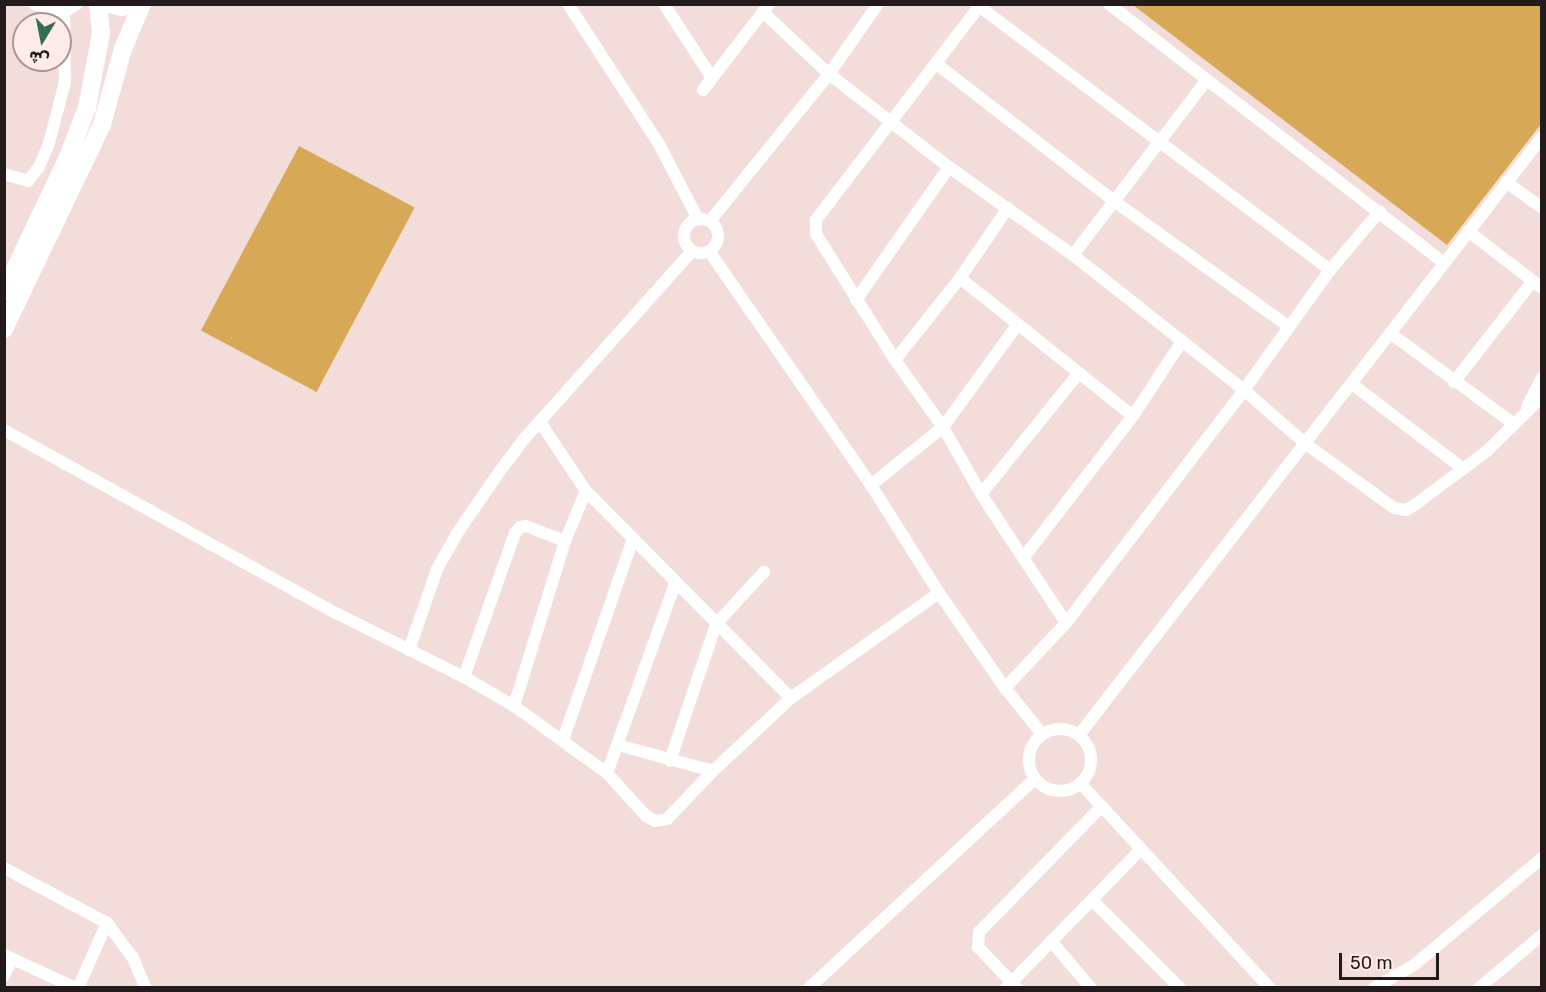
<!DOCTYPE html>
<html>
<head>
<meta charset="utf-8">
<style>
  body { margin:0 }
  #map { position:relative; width:1546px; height:992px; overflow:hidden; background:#f3dddb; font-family:Rubik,Cairo,sans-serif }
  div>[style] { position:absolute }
  .green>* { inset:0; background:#d7a956; transform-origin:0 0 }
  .minor>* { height:12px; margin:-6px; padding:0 6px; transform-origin:6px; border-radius:6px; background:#fff }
  .minor>.ring { margin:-6px; padding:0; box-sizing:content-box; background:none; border:12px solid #fff; border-radius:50% }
  .primary>* { height:18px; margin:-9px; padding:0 9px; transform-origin:9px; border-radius:9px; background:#fff }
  span { translate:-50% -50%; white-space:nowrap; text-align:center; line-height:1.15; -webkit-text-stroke:4.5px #feebea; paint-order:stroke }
  .frame { position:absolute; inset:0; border:6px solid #231b1b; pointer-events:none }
  .north { position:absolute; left:12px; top:12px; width:60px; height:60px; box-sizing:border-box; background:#feebea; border:2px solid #a69897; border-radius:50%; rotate:190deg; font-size:16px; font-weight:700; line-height:24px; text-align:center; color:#231b1b }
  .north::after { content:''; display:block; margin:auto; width:21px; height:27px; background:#336d57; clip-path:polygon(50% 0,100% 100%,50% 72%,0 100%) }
  .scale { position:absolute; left:1339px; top:953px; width:100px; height:27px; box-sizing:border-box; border:3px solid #231b1b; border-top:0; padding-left:8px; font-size:18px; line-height:21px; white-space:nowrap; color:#231b1b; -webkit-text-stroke:4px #feebea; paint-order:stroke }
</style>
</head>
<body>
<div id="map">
  <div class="green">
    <div style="clip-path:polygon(1133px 5px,1541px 5px,1541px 124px,1447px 245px)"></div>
    <div style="left:299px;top:146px;width:131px;height:209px;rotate:28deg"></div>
  </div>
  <div class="minor">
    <div style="left:34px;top:4px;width:31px;rotate:15deg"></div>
    <div style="left:64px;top:12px;width:15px;rotate:-32deg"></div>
    <div style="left:568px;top:4px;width:167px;rotate:57deg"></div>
    <div style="left:659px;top:144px;width:85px;rotate:62.5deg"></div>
    <div style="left:664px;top:4px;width:88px;rotate:57deg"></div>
    <div style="left:981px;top:4px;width:272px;rotate:127.4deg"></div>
    <div style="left:816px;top:220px;width:14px;rotate:90deg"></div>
    <div style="left:816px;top:234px;width:149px;rotate:57.9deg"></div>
    <div style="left:895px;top:360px;width:82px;rotate:54.4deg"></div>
    <div style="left:943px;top:427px;width:77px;rotate:60.4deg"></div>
    <div style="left:981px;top:494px;width:154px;rotate:56.6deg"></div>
    <div style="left:1109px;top:4px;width:422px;rotate:37.7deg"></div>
    <div style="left:980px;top:7px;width:438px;rotate:36.9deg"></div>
    <div style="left:763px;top:12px;width:91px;rotate:43.2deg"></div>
    <div style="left:829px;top:74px;width:152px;rotate:37.8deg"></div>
    <div style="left:949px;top:167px;width:152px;rotate:35.4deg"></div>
    <div style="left:1073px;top:255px;width:218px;rotate:38.3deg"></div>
    <div style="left:1244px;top:390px;width:82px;rotate:41.1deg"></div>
    <div style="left:1306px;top:444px;width:109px;rotate:36deg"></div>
    <div style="left:1394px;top:508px;width:12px;rotate:9deg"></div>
    <div style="left:1406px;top:510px;width:12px;rotate:-31deg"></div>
    <div style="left:1416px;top:504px;width:89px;rotate:-36.7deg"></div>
    <div style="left:1487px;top:451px;width:77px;rotate:-44.5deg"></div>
    <div style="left:938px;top:65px;width:222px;rotate:37.7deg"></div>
    <div style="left:1114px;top:201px;width:214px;rotate:35.7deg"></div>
    <div style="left:703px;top:90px;width:108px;rotate:-52.5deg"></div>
    <div style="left:4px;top:174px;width:25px;rotate:16deg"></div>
    <div style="left:28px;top:181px;width:18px;rotate:-52deg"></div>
    <div style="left:39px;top:167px;width:26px;rotate:-67deg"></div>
    <div style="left:49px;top:143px;width:63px;rotate:-75.3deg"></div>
    <div style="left:65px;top:82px;width:70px;rotate:-90.8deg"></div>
    <div style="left:1506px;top:182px;width:44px;rotate:35.8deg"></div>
    <div class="ring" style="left:684px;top:219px;width:22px;height:22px"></div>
    <div style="left:710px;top:221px;width:189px;rotate:-51deg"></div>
    <div style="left:829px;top:74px;width:85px;rotate:-55deg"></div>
    <div style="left:1468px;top:231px;width:93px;rotate:37.6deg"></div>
    <div style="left:709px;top:251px;width:285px;rotate:55.3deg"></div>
    <div style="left:871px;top:485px;width:128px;rotate:57.8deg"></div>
    <div style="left:939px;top:593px;width:116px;rotate:55.2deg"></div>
    <div style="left:1005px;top:688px;width:59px;rotate:51.2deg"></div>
    <div style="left:1073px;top:255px;width:220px;rotate:-52.6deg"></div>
    <div style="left:960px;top:278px;width:221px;rotate:38.6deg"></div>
    <div style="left:856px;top:300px;width:162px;rotate:-55deg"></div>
    <div style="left:1390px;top:333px;width:154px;rotate:36.3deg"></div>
    <div style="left:895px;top:360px;width:105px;rotate:-51.6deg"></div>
    <div style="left:960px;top:278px;width:85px;rotate:-55.6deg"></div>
    <div style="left:1454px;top:382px;width:128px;rotate:-52deg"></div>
    <div style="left:1352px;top:384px;width:140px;rotate:37.4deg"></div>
    <div style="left:1527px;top:407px;width:33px;rotate:-63deg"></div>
    <div style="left:540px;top:422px;width:83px;rotate:56.3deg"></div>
    <div style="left:586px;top:491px;width:291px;rotate:45.3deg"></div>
    <div style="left:4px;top:430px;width:379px;rotate:28.9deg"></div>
    <div style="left:336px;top:613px;width:143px;rotate:26.6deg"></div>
    <div style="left:464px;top:677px;width:58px;rotate:30.1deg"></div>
    <div style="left:514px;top:706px;width:115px;rotate:35.8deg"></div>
    <div style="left:607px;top:773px;width:58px;rotate:47.8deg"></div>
    <div style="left:646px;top:816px;width:10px;rotate:29deg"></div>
    <div style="left:655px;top:821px;width:12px;rotate:-9deg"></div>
    <div style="left:667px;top:819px;width:66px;rotate:-46.2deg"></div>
    <div style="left:713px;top:771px;width:107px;rotate:-43.1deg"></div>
    <div style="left:791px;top:698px;width:181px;rotate:-35.4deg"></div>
    <div style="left:871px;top:485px;width:92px;rotate:-38.9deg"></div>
    <div style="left:943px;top:427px;width:127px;rotate:-53.9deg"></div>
    <div style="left:981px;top:494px;width:156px;rotate:-51deg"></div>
    <div style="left:1024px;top:557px;width:178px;rotate:-52.3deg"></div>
    <div style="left:1133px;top:416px;width:90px;rotate:-56.8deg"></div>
    <div style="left:409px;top:650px;width:86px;rotate:-70.9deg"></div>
    <div style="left:437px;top:569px;width:43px;rotate:-60.4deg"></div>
    <div style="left:458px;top:532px;width:74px;rotate:-55.5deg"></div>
    <div style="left:500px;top:471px;width:40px;rotate:-53deg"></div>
    <div style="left:524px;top:439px;width:252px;rotate:-48.2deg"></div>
    <div style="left:464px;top:677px;width:153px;rotate:-70.5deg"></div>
    <div style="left:515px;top:533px;width:8px;rotate:-50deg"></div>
    <div style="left:520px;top:527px;width:6px;rotate:-9deg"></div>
    <div style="left:526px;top:526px;width:42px;rotate:21deg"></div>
    <div style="left:1005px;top:688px;width:89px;rotate:-46.8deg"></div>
    <div style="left:1066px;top:623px;width:293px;rotate:-52.6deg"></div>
    <div style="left:1244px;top:390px;width:148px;rotate:-54.4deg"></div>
    <div style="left:1330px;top:270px;width:77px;rotate:-49.7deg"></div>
    <div style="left:514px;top:706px;width:173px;rotate:-72.8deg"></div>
    <div style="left:565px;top:541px;width:54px;rotate:-67.2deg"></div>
    <div class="ring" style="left:1029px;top:729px;width:50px;height:50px"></div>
    <div style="left:1079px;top:735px;width:756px;rotate:-52.25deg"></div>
    <div style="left:563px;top:740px;width:213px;rotate:-70.8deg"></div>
    <div style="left:618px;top:745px;width:98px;rotate:15.3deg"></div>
    <div style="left:670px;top:761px;width:145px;rotate:-71.4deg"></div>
    <div style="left:716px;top:624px;width:71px;rotate:-47.3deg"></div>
    <div style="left:607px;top:773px;width:201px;rotate:-70.2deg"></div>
    <div style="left:1080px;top:783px;width:280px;rotate:47.2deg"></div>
    <div style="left:4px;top:868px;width:117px;rotate:28.1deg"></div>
    <div style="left:107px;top:923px;width:44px;rotate:53.4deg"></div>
    <div style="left:133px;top:958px;width:33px;rotate:67deg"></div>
    <div style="left:1092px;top:900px;width:124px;rotate:45deg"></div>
    <div style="left:1051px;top:941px;width:62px;rotate:49.6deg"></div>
    <div style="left:4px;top:955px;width:79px;rotate:24.6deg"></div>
    <div style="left:4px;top:976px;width:19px;rotate:-65deg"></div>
    <div style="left:78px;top:988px;width:71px;rotate:-66deg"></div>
    <div style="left:809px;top:988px;width:308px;rotate:-42.8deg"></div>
    <div style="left:1006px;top:988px;width:194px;rotate:-45.8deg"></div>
    <div style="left:1017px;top:988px;width:57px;rotate:-133.6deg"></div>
    <div style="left:978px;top:947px;width:15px;rotate:-86deg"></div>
    <div style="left:979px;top:932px;width:176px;rotate:-45.7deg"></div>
    <div style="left:1374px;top:988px;width:46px;rotate:-29.9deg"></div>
    <div style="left:1414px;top:965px;width:167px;rotate:-39.9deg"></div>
    <div style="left:1479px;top:988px;width:82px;rotate:-40.1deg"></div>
  </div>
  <div class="primary">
    <div style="left:110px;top:4px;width:12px;rotate:14deg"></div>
    <div style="left:122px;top:7px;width:13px;rotate:-13deg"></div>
    <div style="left:4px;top:292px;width:149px;rotate:-64.6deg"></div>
    <div style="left:68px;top:157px;width:53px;rotate:-68.8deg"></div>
    <div style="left:87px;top:108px;width:76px;rotate:-79.4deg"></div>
    <div style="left:101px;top:33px;width:29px;rotate:-96deg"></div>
    <div style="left:4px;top:329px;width:227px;rotate:-64.4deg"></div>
    <div style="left:102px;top:124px;width:78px;rotate:-74.4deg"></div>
    <div style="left:123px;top:49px;width:49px;rotate:-67.1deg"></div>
  </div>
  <div class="frame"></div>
  <div class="north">ش</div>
  <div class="scale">50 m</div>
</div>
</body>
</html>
